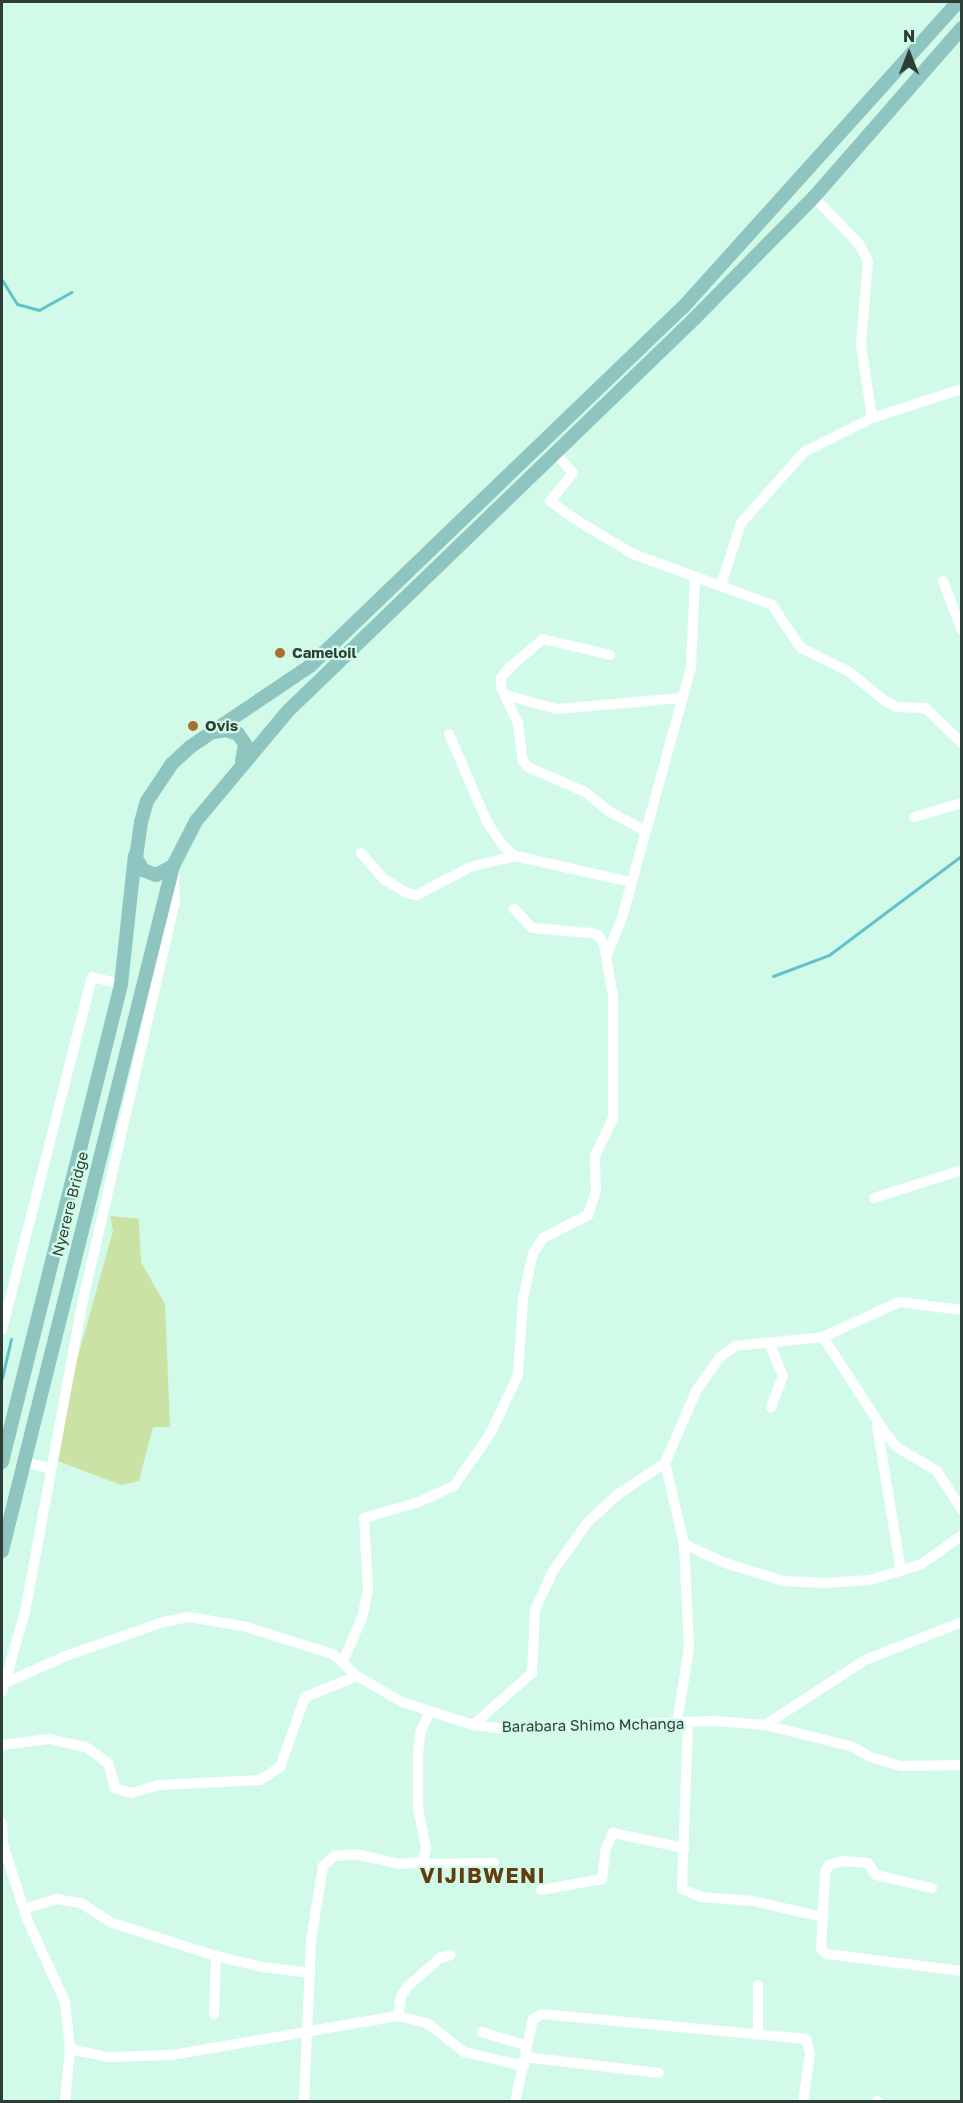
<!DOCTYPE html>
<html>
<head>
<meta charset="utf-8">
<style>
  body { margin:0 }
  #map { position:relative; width:963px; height:2103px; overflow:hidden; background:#d1fbe8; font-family:"Golos Text",sans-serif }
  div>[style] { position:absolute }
  .green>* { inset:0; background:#cae3a4 }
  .stream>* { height:3px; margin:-1.5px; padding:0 1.5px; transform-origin:1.5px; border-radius:1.5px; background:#61c2cd }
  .minor>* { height:10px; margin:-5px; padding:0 5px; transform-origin:5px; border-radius:5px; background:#fff }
  .major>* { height:14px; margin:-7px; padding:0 7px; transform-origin:7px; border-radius:7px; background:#8ec5c0 }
  .dots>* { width:16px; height:16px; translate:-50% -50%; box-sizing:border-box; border:3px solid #d1fbe8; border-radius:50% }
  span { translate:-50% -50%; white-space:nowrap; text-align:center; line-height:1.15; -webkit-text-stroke:4.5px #d1fbe8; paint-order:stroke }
  .poi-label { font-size:15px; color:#2e3e37; font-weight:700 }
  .left { translate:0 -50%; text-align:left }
  .street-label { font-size:15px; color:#2e3e37 }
  .district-label { font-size:21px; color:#643d0e; font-weight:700; letter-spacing:1.5px }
  .frame { position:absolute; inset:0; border:3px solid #2e3e37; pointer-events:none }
  .north { position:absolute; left:879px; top:24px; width:60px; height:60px; -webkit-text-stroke:4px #d1fbe8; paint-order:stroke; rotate:0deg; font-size:16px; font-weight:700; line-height:24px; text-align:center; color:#2e3e37 }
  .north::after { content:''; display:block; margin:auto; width:21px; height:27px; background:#2e3e37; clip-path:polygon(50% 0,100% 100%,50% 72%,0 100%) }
</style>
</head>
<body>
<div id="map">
  <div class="green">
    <div style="clip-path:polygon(110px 1216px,139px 1219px,141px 1262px,165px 1304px,170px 1427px,153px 1427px,139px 1481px,121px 1485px,55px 1460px,53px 1446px,113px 1231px)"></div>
  </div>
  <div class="stream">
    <div style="left:2px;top:280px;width:28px;rotate:58deg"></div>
    <div style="left:17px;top:304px;width:23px;rotate:15deg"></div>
    <div style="left:39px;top:310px;width:37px;rotate:-29deg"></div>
    <div style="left:773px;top:976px;width:60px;rotate:-20.6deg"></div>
    <div style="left:829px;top:955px;width:166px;rotate:-36.9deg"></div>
    <div style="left:2px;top:1378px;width:40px;rotate:-77deg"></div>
  </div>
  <div class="minor">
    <div style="left:814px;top:197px;width:65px;rotate:46.2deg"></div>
    <div style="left:859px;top:244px;width:19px;rotate:62deg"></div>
    <div style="left:868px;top:261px;width:84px;rotate:94.8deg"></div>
    <div style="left:861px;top:345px;width:74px;rotate:81.4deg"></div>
    <div style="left:557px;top:455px;width:24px;rotate:48deg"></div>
    <div style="left:573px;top:473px;width:36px;rotate:129deg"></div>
    <div style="left:550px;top:501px;width:29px;rotate:36deg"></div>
    <div style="left:573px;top:518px;width:70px;rotate:31deg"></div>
    <div style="left:633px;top:554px;width:148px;rotate:20.1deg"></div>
    <div style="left:772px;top:605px;width:52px;rotate:56deg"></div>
    <div style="left:801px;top:648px;width:52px;rotate:26.1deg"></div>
    <div style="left:848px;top:671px;width:48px;rotate:39deg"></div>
    <div style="left:885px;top:701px;width:13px;rotate:27deg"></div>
    <div style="left:897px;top:707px;width:28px;rotate:2deg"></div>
    <div style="left:925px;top:708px;width:51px;rotate:43.4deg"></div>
    <div style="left:943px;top:581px;width:53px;rotate:69.2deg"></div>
    <div style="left:721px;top:585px;width:65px;rotate:-72.1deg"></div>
    <div style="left:741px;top:523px;width:95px;rotate:-48.4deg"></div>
    <div style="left:804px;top:452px;width:76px;rotate:-26.6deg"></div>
    <div style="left:872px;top:418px;width:95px;rotate:-17.9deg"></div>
    <div style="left:610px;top:655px;width:69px;rotate:-166.6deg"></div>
    <div style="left:543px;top:639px;width:43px;rotate:139.7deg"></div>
    <div style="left:510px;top:667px;width:14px;rotate:129deg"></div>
    <div style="left:501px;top:678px;width:9px;rotate:90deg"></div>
    <div style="left:501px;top:687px;width:40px;rotate:65deg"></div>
    <div style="left:518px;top:723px;width:38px;rotate:83deg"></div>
    <div style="left:523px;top:761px;width:8px;rotate:50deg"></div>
    <div style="left:528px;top:767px;width:62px;rotate:23.7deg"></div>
    <div style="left:585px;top:792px;width:32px;rotate:39deg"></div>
    <div style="left:610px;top:812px;width:38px;rotate:28deg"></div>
    <div style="left:505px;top:695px;width:54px;rotate:15.1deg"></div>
    <div style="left:557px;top:709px;width:125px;rotate:-5deg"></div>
    <div style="left:449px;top:734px;width:96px;rotate:66.6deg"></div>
    <div style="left:487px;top:822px;width:29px;rotate:56deg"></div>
    <div style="left:503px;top:846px;width:16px;rotate:40deg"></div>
    <div style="left:515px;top:856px;width:118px;rotate:12.7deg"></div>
    <div style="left:914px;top:817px;width:50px;rotate:-16.3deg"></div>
    <div style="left:361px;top:853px;width:35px;rotate:49deg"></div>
    <div style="left:384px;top:879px;width:26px;rotate:32deg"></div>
    <div style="left:406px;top:893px;width:11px;rotate:10deg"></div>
    <div style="left:417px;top:895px;width:60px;rotate:-27.8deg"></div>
    <div style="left:470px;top:867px;width:46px;rotate:-13.7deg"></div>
    <div style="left:607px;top:955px;width:40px;rotate:-68deg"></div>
    <div style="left:622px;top:918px;width:260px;rotate:-74.6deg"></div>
    <div style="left:691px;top:667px;width:91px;rotate:-87.5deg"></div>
    <div style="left:874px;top:1198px;width:92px;rotate:-17.7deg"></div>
    <div style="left:2px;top:1330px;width:364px;rotate:-75.7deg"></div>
    <div style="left:92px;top:977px;width:30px;rotate:14deg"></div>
    <div style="left:823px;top:1337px;width:116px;rotate:57deg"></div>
    <div style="left:886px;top:1434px;width:17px;rotate:50deg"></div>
    <div style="left:897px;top:1447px;width:47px;rotate:31deg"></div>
    <div style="left:937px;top:1471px;width:46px;rotate:57.3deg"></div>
    <div style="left:769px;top:1343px;width:36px;rotate:67deg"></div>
    <div style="left:783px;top:1376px;width:34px;rotate:111deg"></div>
    <div style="left:877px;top:1426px;width:147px;rotate:80.6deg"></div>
    <div style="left:23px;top:1462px;width:27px;rotate:13deg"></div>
    <div style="left:684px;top:1544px;width:45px;rotate:24.9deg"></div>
    <div style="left:725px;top:1563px;width:61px;rotate:17.2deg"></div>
    <div style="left:783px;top:1581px;width:43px;rotate:2.7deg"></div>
    <div style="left:826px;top:1583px;width:44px;rotate:-3.9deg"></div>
    <div style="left:870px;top:1580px;width:54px;rotate:-17.1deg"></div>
    <div style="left:922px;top:1564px;width:49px;rotate:-35.9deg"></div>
    <div style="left:343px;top:1661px;width:47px;rotate:-66.2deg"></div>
    <div style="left:362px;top:1618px;width:30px;rotate:-78deg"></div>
    <div style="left:368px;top:1589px;width:71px;rotate:-93.2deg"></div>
    <div style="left:364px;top:1518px;width:57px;rotate:-16.2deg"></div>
    <div style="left:419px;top:1502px;width:38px;rotate:-25deg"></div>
    <div style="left:454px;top:1486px;width:63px;rotate:-55.3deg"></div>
    <div style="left:490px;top:1434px;width:65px;rotate:-64.6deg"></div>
    <div style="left:518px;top:1375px;width:76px;rotate:-86.2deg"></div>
    <div style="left:523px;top:1299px;width:47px;rotate:-77.7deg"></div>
    <div style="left:533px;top:1253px;width:18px;rotate:-56deg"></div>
    <div style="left:543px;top:1238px;width:51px;rotate:-27.1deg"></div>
    <div style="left:588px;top:1215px;width:25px;rotate:-72deg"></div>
    <div style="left:596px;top:1191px;width:35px;rotate:-92deg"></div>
    <div style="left:595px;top:1156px;width:42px;rotate:-64.7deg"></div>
    <div style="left:613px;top:1118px;width:122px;rotate:-90deg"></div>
    <div style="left:613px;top:996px;width:52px;rotate:-100deg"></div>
    <div style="left:604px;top:945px;width:10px;rotate:-119deg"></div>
    <div style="left:599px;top:936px;width:9px;rotate:-159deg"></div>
    <div style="left:591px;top:933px;width:59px;rotate:-175.2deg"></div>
    <div style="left:532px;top:928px;width:26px;rotate:-133deg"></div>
    <div style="left:3px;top:1684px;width:69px;rotate:-24deg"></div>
    <div style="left:66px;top:1656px;width:103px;rotate:-19.3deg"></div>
    <div style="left:163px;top:1622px;width:26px;rotate:-11deg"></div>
    <div style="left:189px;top:1617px;width:55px;rotate:9.5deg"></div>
    <div style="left:243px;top:1626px;width:94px;rotate:17.3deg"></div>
    <div style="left:333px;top:1654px;width:33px;rotate:43deg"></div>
    <div style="left:357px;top:1676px;width:52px;rotate:30deg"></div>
    <div style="left:402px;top:1702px;width:75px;rotate:17.9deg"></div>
    <div style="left:473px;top:1725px;width:32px;rotate:7deg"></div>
    <div style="left:505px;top:1729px;width:212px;rotate:-2.2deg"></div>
    <div style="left:717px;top:1721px;width:48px;rotate:4.8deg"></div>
    <div style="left:765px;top:1725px;width:91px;rotate:14deg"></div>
    <div style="left:853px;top:1747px;width:20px;rotate:30deg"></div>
    <div style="left:870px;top:1757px;width:32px;rotate:16deg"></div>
    <div style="left:901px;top:1766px;width:61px;rotate:-0.9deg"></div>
    <div style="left:2px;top:1692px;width:83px;rotate:-74deg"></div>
    <div style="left:25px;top:1612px;width:317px;rotate:-79.5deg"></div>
    <div style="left:83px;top:1300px;width:408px;rotate:-77deg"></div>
    <div style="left:175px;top:903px;width:28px;rotate:-92deg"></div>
    <div style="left:677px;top:1723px;width:77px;rotate:-81deg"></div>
    <div style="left:689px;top:1647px;width:103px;rotate:-92.8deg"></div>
    <div style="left:684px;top:1544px;width:83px;rotate:-103.2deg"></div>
    <div style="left:665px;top:1463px;width:78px;rotate:-66.7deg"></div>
    <div style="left:696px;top:1391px;width:42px;rotate:-54.8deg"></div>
    <div style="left:720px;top:1357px;width:19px;rotate:-36deg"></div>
    <div style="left:735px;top:1346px;width:88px;rotate:-5.8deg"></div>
    <div style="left:823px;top:1337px;width:84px;rotate:-24.7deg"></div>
    <div style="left:899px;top:1302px;width:64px;rotate:7.2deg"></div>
    <div style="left:688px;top:1723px;width:166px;rotate:92.1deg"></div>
    <div style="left:682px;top:1889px;width:21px;rotate:23deg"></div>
    <div style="left:701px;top:1897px;width:52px;rotate:4.4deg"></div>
    <div style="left:753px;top:1901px;width:72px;rotate:12.9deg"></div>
    <div style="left:473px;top:1725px;width:79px;rotate:-41.4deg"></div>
    <div style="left:532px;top:1673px;width:63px;rotate:-87.3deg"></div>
    <div style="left:535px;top:1610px;width:43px;rotate:-65.2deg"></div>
    <div style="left:553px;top:1571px;width:60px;rotate:-54.5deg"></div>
    <div style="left:588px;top:1522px;width:40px;rotate:-43deg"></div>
    <div style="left:617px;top:1495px;width:58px;rotate:-33.7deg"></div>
    <div style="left:765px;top:1725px;width:119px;rotate:-33deg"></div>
    <div style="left:865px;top:1660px;width:104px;rotate:-21.4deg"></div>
    <div style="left:2px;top:1745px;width:48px;rotate:-7.1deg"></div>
    <div style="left:50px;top:1739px;width:37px;rotate:13deg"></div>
    <div style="left:86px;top:1747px;width:27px;rotate:36deg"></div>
    <div style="left:108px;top:1763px;width:26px;rotate:74deg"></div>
    <div style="left:115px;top:1788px;width:17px;rotate:17deg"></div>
    <div style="left:131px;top:1793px;width:29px;rotate:-16deg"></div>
    <div style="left:159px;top:1785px;width:101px;rotate:-2.8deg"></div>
    <div style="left:260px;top:1780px;width:24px;rotate:-33deg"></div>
    <div style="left:280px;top:1767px;width:74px;rotate:-70.3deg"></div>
    <div style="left:305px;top:1697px;width:56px;rotate:-22deg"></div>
    <div style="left:2px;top:1823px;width:21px;rotate:87deg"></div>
    <div style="left:3px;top:1844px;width:79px;rotate:72.3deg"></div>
    <div style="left:27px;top:1919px;width:91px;rotate:65.4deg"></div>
    <div style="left:65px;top:2002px;width:47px;rotate:83.9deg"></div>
    <div style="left:70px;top:2049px;width:53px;rotate:95.4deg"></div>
    <div style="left:419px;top:1864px;width:75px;rotate:-0.8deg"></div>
    <div style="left:932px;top:1888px;width:57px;rotate:-166.9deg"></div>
    <div style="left:876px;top:1875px;width:14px;rotate:-124deg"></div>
    <div style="left:868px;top:1863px;width:24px;rotate:-175deg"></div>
    <div style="left:844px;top:1861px;width:16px;rotate:165deg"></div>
    <div style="left:829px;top:1865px;width:9px;rotate:117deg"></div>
    <div style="left:825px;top:1873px;width:76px;rotate:93deg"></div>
    <div style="left:821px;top:1949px;width:8px;rotate:40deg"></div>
    <div style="left:827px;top:1954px;width:136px;rotate:7.2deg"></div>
    <div style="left:541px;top:1890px;width:62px;rotate:-10.2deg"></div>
    <div style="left:602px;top:1879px;width:31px;rotate:-83deg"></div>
    <div style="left:606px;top:1848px;width:17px;rotate:-65deg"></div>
    <div style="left:613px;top:1833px;width:73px;rotate:11.9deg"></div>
    <div style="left:24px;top:1909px;width:34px;rotate:-17deg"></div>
    <div style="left:56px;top:1899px;width:25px;rotate:9deg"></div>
    <div style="left:81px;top:1903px;width:35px;rotate:33deg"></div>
    <div style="left:110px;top:1922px;width:111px;rotate:17.8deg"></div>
    <div style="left:216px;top:1956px;width:47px;rotate:13.4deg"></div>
    <div style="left:262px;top:1967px;width:49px;rotate:7deg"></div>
    <div style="left:214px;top:2014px;width:58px;rotate:-88deg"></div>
    <div style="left:398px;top:2016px;width:20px;rotate:-81deg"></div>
    <div style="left:401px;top:1996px;width:12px;rotate:-55deg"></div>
    <div style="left:408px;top:1986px;width:43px;rotate:-41.2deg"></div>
    <div style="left:440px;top:1958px;width:11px;rotate:-15deg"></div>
    <div style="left:482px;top:2032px;width:47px;rotate:17.3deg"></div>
    <div style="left:758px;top:2033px;width:48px;rotate:-90deg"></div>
    <div style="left:70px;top:2049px;width:39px;rotate:12deg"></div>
    <div style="left:108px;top:2057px;width:64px;rotate:-1.8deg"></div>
    <div style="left:172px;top:2055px;width:229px;rotate:-9.8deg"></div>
    <div style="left:398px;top:2016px;width:30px;rotate:14deg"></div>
    <div style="left:427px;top:2023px;width:47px;rotate:38.1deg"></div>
    <div style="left:464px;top:2052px;width:62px;rotate:13.1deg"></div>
    <div style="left:525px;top:2057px;width:135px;rotate:6.8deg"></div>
    <div style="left:877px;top:2101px;width:1px;rotate:90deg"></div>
    <div style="left:304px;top:2102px;width:161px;rotate:-87.5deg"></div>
    <div style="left:311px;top:1941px;width:76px;rotate:-80.9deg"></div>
    <div style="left:323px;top:1866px;width:15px;rotate:-42deg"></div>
    <div style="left:334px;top:1856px;width:21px;rotate:-5deg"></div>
    <div style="left:355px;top:1854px;width:45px;rotate:12.8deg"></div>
    <div style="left:399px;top:1864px;width:24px;rotate:-5deg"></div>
    <div style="left:423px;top:1862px;width:14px;rotate:-78deg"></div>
    <div style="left:426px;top:1848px;width:41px;rotate:-101.3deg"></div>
    <div style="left:418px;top:1808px;width:55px;rotate:-90deg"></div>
    <div style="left:418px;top:1753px;width:23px;rotate:-83deg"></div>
    <div style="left:421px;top:1730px;width:20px;rotate:-63deg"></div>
    <div style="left:515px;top:2102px;width:85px;rotate:-77.8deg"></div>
    <div style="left:533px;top:2019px;width:10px;rotate:-29deg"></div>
    <div style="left:542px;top:2014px;width:265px;rotate:5.4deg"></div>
    <div style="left:806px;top:2039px;width:15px;rotate:74deg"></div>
    <div style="left:810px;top:2053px;width:49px;rotate:98.1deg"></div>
  </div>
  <div class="major">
    <div style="left:958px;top:2px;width:411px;rotate:132deg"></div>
    <div style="left:683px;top:307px;width:518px;rotate:136.1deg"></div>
    <div style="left:310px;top:666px;width:145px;rotate:146deg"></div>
    <div style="left:190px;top:747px;width:26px;rotate:137deg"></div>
    <div style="left:171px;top:765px;width:43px;rotate:123.7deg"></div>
    <div style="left:147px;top:801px;width:22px;rotate:106deg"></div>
    <div style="left:141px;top:822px;width:36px;rotate:98deg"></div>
    <div style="left:136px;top:858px;width:14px;rotate:60deg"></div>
    <div style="left:143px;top:870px;width:14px;rotate:21deg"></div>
    <div style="left:156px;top:875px;width:19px;rotate:-28deg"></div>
    <div style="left:173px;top:866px;width:51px;rotate:-62.9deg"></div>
    <div style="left:196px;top:821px;width:143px;rotate:-50.1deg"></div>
    <div style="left:288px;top:711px;width:564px;rotate:-43.99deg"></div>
    <div style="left:694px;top:319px;width:171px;rotate:-45.5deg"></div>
    <div style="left:814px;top:197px;width:225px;rotate:-48.8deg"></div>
    <div style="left:214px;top:732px;width:12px;rotate:-9deg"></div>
    <div style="left:226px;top:730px;width:13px;rotate:18deg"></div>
    <div style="left:238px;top:734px;width:12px;rotate:55deg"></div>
    <div style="left:245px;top:744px;width:17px;rotate:100deg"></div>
    <div style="left:2px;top:1462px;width:493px;rotate:-76deg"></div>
    <div style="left:121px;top:984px;width:129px;rotate:-83.8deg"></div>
    <div style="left:2px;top:1551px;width:706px;rotate:-75.98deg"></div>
  </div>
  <div class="dots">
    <div style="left:280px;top:653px;background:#a86f2e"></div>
    <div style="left:193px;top:726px;background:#a86f2e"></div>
  </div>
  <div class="poi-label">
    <span class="left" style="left:292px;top:653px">Cameloil</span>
    <span class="left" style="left:205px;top:726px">Ovis</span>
  </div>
  <div class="street-label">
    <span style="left:70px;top:1204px;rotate:-76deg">Nyerere Bridge</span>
    <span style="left:593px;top:1725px;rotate:-1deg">Barabara Shimo Mchanga</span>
  </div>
  <div class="district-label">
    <span style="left:483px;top:1875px">VIJIBWENI</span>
  </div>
  <div class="frame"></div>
  <div class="north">N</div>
</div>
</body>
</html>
